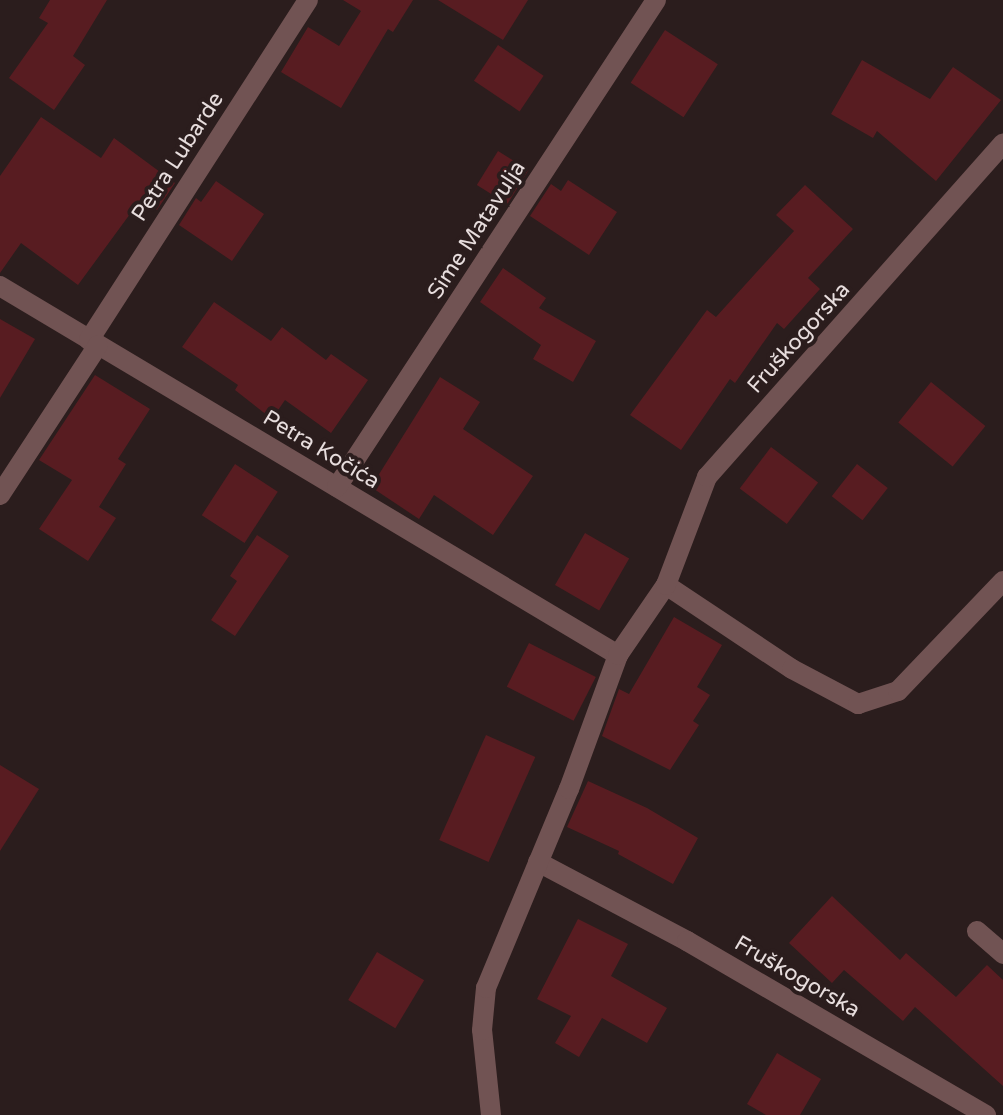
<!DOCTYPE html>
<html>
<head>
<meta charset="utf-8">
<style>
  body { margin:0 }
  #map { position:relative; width:1003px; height:1115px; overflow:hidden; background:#2b1d1d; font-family:"Varela Round",sans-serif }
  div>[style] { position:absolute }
  .building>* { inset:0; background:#581c21; transform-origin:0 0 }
  .street>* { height:20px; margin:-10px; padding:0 10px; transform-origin:10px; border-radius:10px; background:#715353 }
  span { translate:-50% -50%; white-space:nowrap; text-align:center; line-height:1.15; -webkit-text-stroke:8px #2b1d1d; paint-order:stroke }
  .street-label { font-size:22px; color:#e7dddd }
</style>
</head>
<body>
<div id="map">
  <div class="building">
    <div style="clip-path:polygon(50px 0,107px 0,73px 56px,85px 65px,54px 110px,9px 78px,48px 23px,39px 18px)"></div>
    <div style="clip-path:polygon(343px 0,413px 0,393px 32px,388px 29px,341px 108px,281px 72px,308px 27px,339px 46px,361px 11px)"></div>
    <div style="clip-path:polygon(438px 0,528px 0,503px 40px)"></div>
    <div style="left:665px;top:30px;width:63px;height:63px;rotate:33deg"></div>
    <div style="left:498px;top:45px;width:55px;height:43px;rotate:34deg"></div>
    <div style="clip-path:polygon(862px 60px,930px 99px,953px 67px,1001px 100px,936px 181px,877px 131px,873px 138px,831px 114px)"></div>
    <div style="clip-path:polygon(41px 117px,101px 158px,114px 138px,175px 183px,157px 210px,141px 199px,78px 285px,21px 243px,0 273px,0 176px)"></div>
    <div style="left:498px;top:151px;width:36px;height:40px;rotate:32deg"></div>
    <div style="clip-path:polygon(568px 180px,617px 212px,589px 255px,530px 216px,551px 184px,561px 191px)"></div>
    <div style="clip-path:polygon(216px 181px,264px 214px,232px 261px,179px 225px,196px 198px,201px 202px)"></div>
    <div style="clip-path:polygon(805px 185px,853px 229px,808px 278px,820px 289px,784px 329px,777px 323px,735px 383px,730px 379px,681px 450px,630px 415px,707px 310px,716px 317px,794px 231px,776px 215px)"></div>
    <div style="clip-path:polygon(503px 268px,546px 298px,539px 308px,596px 341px,573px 382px,533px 359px,541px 345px,480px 302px)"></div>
    <div style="clip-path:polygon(214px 302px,271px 341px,282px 327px,326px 360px,331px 354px,368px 380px,331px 433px,285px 400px,272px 419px,235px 390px,238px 385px,182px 347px)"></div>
    <div style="clip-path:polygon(0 319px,35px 339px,0 398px)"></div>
    <div style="clip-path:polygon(95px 375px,150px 409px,118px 459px,126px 464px,99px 507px,116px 518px,88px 561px,39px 529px,72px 480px,39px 460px)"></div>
    <div style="clip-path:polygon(440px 377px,480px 402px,463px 429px,533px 476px,493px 535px,434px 495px,419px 519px,371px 487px)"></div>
    <div style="left:931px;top:382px;width:70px;height:52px;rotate:39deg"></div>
    <div style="left:771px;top:447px;width:59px;height:52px;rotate:37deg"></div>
    <div style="left:235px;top:464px;width:51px;height:61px;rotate:33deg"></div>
    <div style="left:857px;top:464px;width:39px;height:41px;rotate:38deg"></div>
    <div style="left:585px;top:533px;width:51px;height:60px;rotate:30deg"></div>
    <div style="clip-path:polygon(257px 535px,289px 556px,235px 636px,211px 620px,237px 581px,230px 576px)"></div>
    <div style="clip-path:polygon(674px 617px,722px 645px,697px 687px,710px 695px,693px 721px,699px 725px,670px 770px,602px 736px,619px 689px,629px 694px)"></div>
    <div style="left:529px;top:643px;width:75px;height:49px;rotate:27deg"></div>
    <div style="left:486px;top:735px;width:54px;height:115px;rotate:24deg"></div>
    <div style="clip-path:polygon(0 765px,39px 789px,0 851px)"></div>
    <div style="clip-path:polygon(588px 781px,647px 808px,698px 838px,673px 884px,618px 854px,619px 851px,567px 827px)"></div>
    <div style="clip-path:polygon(832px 896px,900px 960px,906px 953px,956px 997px,987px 965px,1003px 980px,1003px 1086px,915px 1007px,903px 1021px,844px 970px,832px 983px,789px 943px)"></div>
    <div style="clip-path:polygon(578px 919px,628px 944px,611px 976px,667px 1008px,647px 1043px,602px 1018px,579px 1057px,555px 1043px,571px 1016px,537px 999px)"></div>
    <div style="left:377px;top:952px;width:55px;height:56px;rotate:31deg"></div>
    <div style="clip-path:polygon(777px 1053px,821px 1079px,800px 1115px,766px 1115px,747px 1104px)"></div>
  </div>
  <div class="street">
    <div style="left:0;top:286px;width:720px;rotate:30.84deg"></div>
    <div style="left:89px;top:340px;width:404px;rotate:-57.2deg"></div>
    <div style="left:337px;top:487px;width:582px;rotate:-56.77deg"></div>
    <div style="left:0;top:495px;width:179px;rotate:-56.8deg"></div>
    <div style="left:666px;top:585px;width:151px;rotate:33.7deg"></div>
    <div style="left:792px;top:669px;width:75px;rotate:27.9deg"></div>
    <div style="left:858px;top:704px;width:42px;rotate:-18deg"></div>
    <div style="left:898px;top:691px;width:152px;rotate:-46.3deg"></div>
    <div style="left:538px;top:862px;width:169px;rotate:27.9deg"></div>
    <div style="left:687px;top:941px;width:346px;rotate:30.2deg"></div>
    <div style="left:977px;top:931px;width:35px;rotate:41deg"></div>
    <div style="left:491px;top:1115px;width:85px;rotate:-96deg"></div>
    <div style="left:482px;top:1030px;width:42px;rotate:-84.6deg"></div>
    <div style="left:486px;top:988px;width:216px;rotate:-67.4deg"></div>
    <div style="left:569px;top:789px;width:143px;rotate:-69.9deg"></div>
    <div style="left:618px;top:655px;width:85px;rotate:-55.6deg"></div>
    <div style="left:666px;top:585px;width:116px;rotate:-69.2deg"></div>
    <div style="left:707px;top:477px;width:446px;rotate:-48.4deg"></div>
  </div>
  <div class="street-label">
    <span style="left:178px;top:157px;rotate:-57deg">Petra Lubarde</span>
    <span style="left:477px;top:230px;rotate:-57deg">Sime Matavulja</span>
    <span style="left:799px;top:338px;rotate:-48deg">Fruškogorska</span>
    <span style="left:321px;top:450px;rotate:31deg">Petra Kočića</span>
    <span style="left:797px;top:977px;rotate:30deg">Fruškogorska</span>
  </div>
</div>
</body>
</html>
